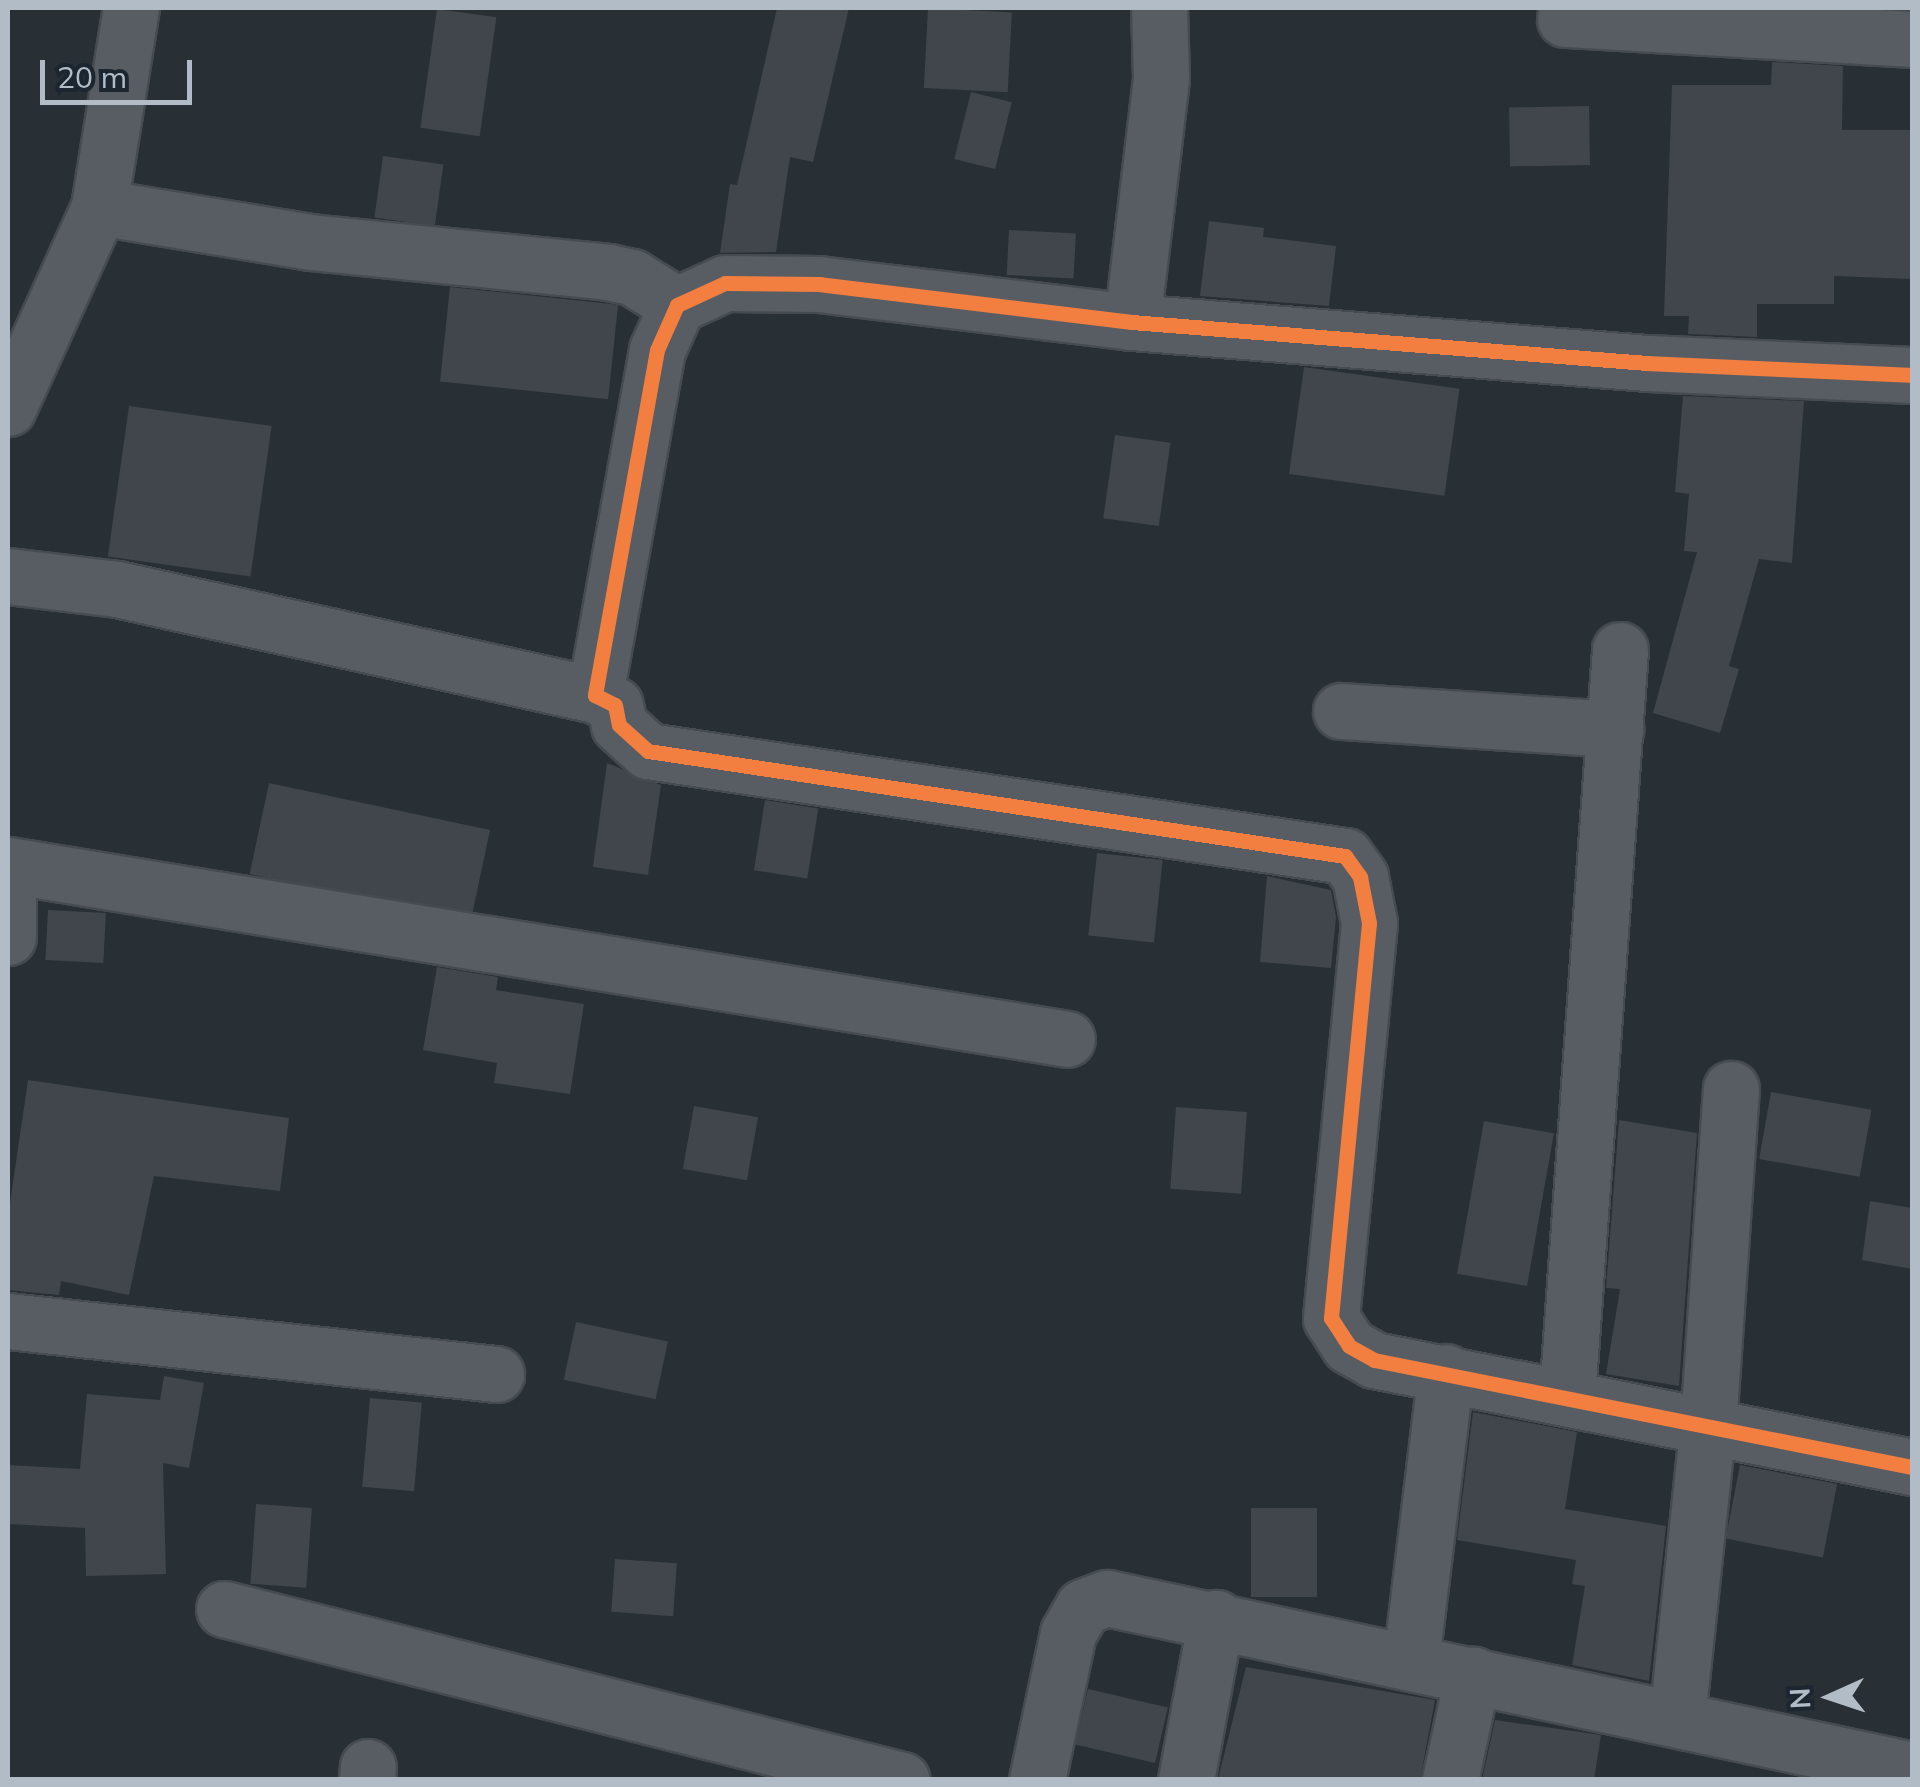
<!DOCTYPE html>
<html>
<head>
<meta charset="utf-8">
<style>
  body { margin:0 }
  #map { position:relative; width:1920px; height:1787px; overflow:hidden; background:#282f35; font-family:Mulish,sans-serif }
  div>[style] { position:absolute }
  .building>* { inset:0; background:#40464c; transform-origin:0 0 }
  .roads { filter:drop-shadow(2px 0 #464b50) drop-shadow(-2px 0 #464b50) drop-shadow(0 2px #464b50) drop-shadow(0 -2px #464b50) }
  .street>* { height:55px; margin:-27.5px; padding:0 27.5px; transform-origin:27.5px; border-radius:27.5px; background:#575d63 }
  .cycleway>* { height:15px; margin:-7.5px; padding:0 7.5px; transform-origin:7.5px; border-radius:7.5px; background:#f27e40 }
  span { translate:-50% -50%; white-space:nowrap; text-align:center; line-height:1.15; -webkit-text-stroke:8px #1b2630; paint-order:stroke }
  .frame { position:absolute; inset:0; border:10px solid #b1bcc7; pointer-events:none }
  .north { position:absolute; left:1780px; top:1647px; width:100px; height:100px; -webkit-text-stroke:8px #1b2630; paint-order:stroke; rotate:267deg; font-size:28px; font-weight:700; line-height:40px; text-align:center; color:#b1bcc7 }
  .north::after { content:''; display:block; margin:auto; width:35px; height:45px; background:#b1bcc7; clip-path:polygon(50% 0,100% 100%,50% 72%,0 100%) }
  .scale { position:absolute; left:40px; top:60px; width:152px; height:45px; box-sizing:border-box; border:5px solid #b1bcc7; border-top:0; padding-left:12px; font-size:30px; line-height:35px; white-space:nowrap; color:#b1bcc7; -webkit-text-stroke:8px #1b2630; paint-order:stroke }
</style>
</head>
<body>
<div id="map">
  <div class="building">
    <div style="clip-path:polygon(777px 8px,849px 8px,813px 162px,790px 157px,776px 252px,720px 253px,730px 184px,737px 185px)"></div>
    <div style="left:928px;top:8px;width:84px;height:80px;rotate:3deg"></div>
    <div style="left:437px;top:9px;width:60px;height:120px;rotate:8deg"></div>
    <div style="clip-path:polygon(1772px 62px,1843px 66px,1842px 130px,1912px 130px,1912px 279px,1834px 276px,1834px 304px,1757px 304px,1757px 337px,1688px 334px,1689px 316px,1664px 316px,1672px 85px,1771px 85px)"></div>
    <div style="left:971px;top:92px;width:42px;height:69px;rotate:14deg"></div>
    <div style="left:1589px;top:106px;width:59px;height:80px;rotate:89deg"></div>
    <div style="left:383px;top:156px;width:61px;height:62px;rotate:8deg"></div>
    <div style="clip-path:polygon(1209px 221px,1264px 228px,1263px 237px,1336px 246px,1329px 306px,1200px 296px)"></div>
    <div style="left:1009px;top:230px;width:67px;height:45px;rotate:3deg"></div>
    <div style="left:450px;top:287px;width:169px;height:95px;rotate:6deg"></div>
    <div style="left:1304px;top:367px;width:157px;height:108px;rotate:8deg"></div>
    <div style="clip-path:polygon(1683px 396px,1804px 401px,1792px 563px,1759px 559px,1729px 666px,1739px 669px,1720px 733px,1653px 713px,1697px 552px,1684px 551px,1689px 494px,1675px 492px)"></div>
    <div style="left:129px;top:406px;width:144px;height:152px;rotate:8deg"></div>
    <div style="left:1115px;top:435px;width:56px;height:84px;rotate:8deg"></div>
    <div style="clip-path:polygon(607px 763px,661px 785px,648px 875px,593px 867px)"></div>
    <div style="left:269px;top:783px;width:226px;height:93px;rotate:12deg"></div>
    <div style="left:765px;top:800px;width:54px;height:71px;rotate:9deg"></div>
    <div style="left:1097px;top:853px;width:66px;height:83px;rotate:6deg"></div>
    <div style="clip-path:polygon(1267px 876px,1331px 890px,1336px 917px,1331px 968px,1260px 962px)"></div>
    <div style="left:48px;top:910px;width:58px;height:50px;rotate:3deg"></div>
    <div style="clip-path:polygon(437px 967px,498px 977px,496px 990px,584px 1004px,570px 1094px,494px 1083px,497px 1063px,423px 1050px)"></div>
    <div style="clip-path:polygon(28px 1080px,289px 1118px,280px 1191px,154px 1176px,129px 1295px,61px 1281px,59px 1295px,8px 1290px,8px 1217px)"></div>
    <div style="left:1771px;top:1092px;width:102px;height:68px;rotate:10deg"></div>
    <div style="left:694px;top:1106px;width:65px;height:64px;rotate:10deg"></div>
    <div style="left:1176px;top:1107px;width:71px;height:82px;rotate:4deg"></div>
    <div style="clip-path:polygon(1619px 1120px,1697px 1133px,1679px 1386px,1606px 1374px,1620px 1289px,1606px 1288px)"></div>
    <div style="left:1484px;top:1121px;width:71px;height:155px;rotate:10deg"></div>
    <div style="clip-path:polygon(1870px 1201px,1912px 1208px,1912px 1269px,1862px 1260px)"></div>
    <div style="left:576px;top:1322px;width:94px;height:59px;rotate:12deg"></div>
    <div style="clip-path:polygon(164px 1376px,204px 1383px,189px 1468px,163px 1463px,166px 1574px,86px 1576px,85px 1528px,8px 1524px,8px 1465px,80px 1469px,87px 1394px,160px 1400px)"></div>
    <div style="left:370px;top:1398px;width:52px;height:89px;rotate:5deg"></div>
    <div style="clip-path:polygon(1473px 1412px,1577px 1432px,1565px 1509px,1666px 1526px,1649px 1681px,1572px 1665px,1585px 1586px,1572px 1584px,1576px 1560px,1457px 1540px)"></div>
    <div style="left:1740px;top:1465px;width:99px;height:75px;rotate:11deg"></div>
    <div style="left:256px;top:1504px;width:56px;height:80px;rotate:4deg"></div>
    <div style="left:1251px;top:1508px;width:66px;height:89px"></div>
    <div style="left:615px;top:1559px;width:62px;height:53px;rotate:4deg"></div>
    <div style="clip-path:polygon(1246px 1667px,1435px 1700px,1420px 1780px,1218px 1779px)"></div>
    <div style="left:1088px;top:1689px;width:82px;height:57px;rotate:13deg"></div>
    <div style="clip-path:polygon(1495px 1720px,1601px 1735px,1594px 1780px,1482px 1780px)"></div>
  </div>
  <div class="roads">
    <div class="street">
      <div style="left:1565px;top:19px;width:348px;rotate:3.3deg"></div>
      <div style="left:99px;top:207px;width:214px;rotate:9.4deg"></div>
      <div style="left:310px;top:242px;width:300px;rotate:5.7deg"></div>
      <div style="left:608px;top:272px;width:25px;rotate:12deg"></div>
      <div style="left:632px;top:277px;width:53px;rotate:31.9deg"></div>
      <div style="left:1132px;top:322px;width:246px;rotate:-83.2deg"></div>
      <div style="left:1161px;top:78px;width:70px;rotate:-91.6deg"></div>
      <div style="left:1912px;top:375px;width:265px;rotate:-177.4deg"></div>
      <div style="left:1647px;top:363px;width:517px;rotate:-175.45deg"></div>
      <div style="left:1132px;top:322px;width:314px;rotate:-173.1deg"></div>
      <div style="left:820px;top:284px;width:95px;rotate:-179.4deg"></div>
      <div style="left:725px;top:283px;width:53px;rotate:155.4deg"></div>
      <div style="left:677px;top:305px;width:49px;rotate:114deg"></div>
      <div style="left:657px;top:350px;width:351px;rotate:100.2deg"></div>
      <div style="left:595px;top:695px;width:22px;rotate:27deg"></div>
      <div style="left:615px;top:705px;width:20px;rotate:79deg"></div>
      <div style="left:619px;top:725px;width:39px;rotate:42deg"></div>
      <div style="left:648px;top:751px;width:705px;rotate:8.57deg"></div>
      <div style="left:1345px;top:856px;width:26px;rotate:54deg"></div>
      <div style="left:1360px;top:877px;width:47px;rotate:78.9deg"></div>
      <div style="left:1369px;top:923px;width:397px;rotate:95.5deg"></div>
      <div style="left:1331px;top:1318px;width:33px;rotate:57deg"></div>
      <div style="left:1349px;top:1346px;width:29px;rotate:29deg"></div>
      <div style="left:1374px;top:1360px;width:549px;rotate:11.25deg"></div>
      <div style="left:8px;top:408px;width:221px;rotate:-65.6deg"></div>
      <div style="left:99px;top:207px;width:202px;rotate:-80.9deg"></div>
      <div style="left:8px;top:576px;width:110px;rotate:6.8deg"></div>
      <div style="left:117px;top:589px;width:490px;rotate:12.5deg"></div>
      <div style="left:1341px;top:711px;width:275px;rotate:3.8deg"></div>
      <div style="left:8px;top:865px;width:1073px;rotate:9.33deg"></div>
      <div style="left:8px;top:892px;width:45px;rotate:90deg"></div>
      <div style="left:8px;top:1321px;width:491px;rotate:6.2deg"></div>
      <div style="left:1567px;top:1396px;width:748px;rotate:-85.94deg"></div>
      <div style="left:224px;top:1609px;width:699px;rotate:14.16deg"></div>
      <div style="left:1411px;top:1660px;width:290px;rotate:-83.1deg"></div>
      <div style="left:1677px;top:1718px;width:295px;rotate:-84deg"></div>
      <div style="left:1708px;top:1425px;width:337px;rotate:-86.1deg"></div>
      <div style="left:367px;top:1780px;width:13px;rotate:-86deg"></div>
      <div style="left:1037px;top:1780px;width:150px;rotate:-78.1deg"></div>
      <div style="left:1068px;top:1633px;width:30px;rotate:-60deg"></div>
      <div style="left:1083px;top:1607px;width:26px;rotate:-21deg"></div>
      <div style="left:1107px;top:1598px;width:823px;rotate:12.06deg"></div>
      <div style="left:1186px;top:1780px;width:165px;rotate:-79.5deg"></div>
      <div style="left:1450px;top:1780px;width:108px;rotate:-77.8deg"></div>
    </div>
  </div>
  <div class="cycleway">
    <div style="left:1912px;top:375px;width:265px;rotate:-177.4deg"></div>
    <div style="left:1647px;top:363px;width:517px;rotate:-175.45deg"></div>
    <div style="left:1132px;top:322px;width:314px;rotate:-173.1deg"></div>
    <div style="left:820px;top:284px;width:95px;rotate:-179.4deg"></div>
    <div style="left:725px;top:283px;width:53px;rotate:155.4deg"></div>
    <div style="left:677px;top:305px;width:49px;rotate:114deg"></div>
    <div style="left:657px;top:350px;width:351px;rotate:100.2deg"></div>
    <div style="left:595px;top:695px;width:22px;rotate:27deg"></div>
    <div style="left:615px;top:705px;width:20px;rotate:79deg"></div>
    <div style="left:619px;top:725px;width:39px;rotate:42deg"></div>
    <div style="left:648px;top:751px;width:705px;rotate:8.57deg"></div>
    <div style="left:1345px;top:856px;width:26px;rotate:54deg"></div>
    <div style="left:1360px;top:877px;width:47px;rotate:78.9deg"></div>
    <div style="left:1369px;top:923px;width:397px;rotate:95.5deg"></div>
    <div style="left:1331px;top:1318px;width:33px;rotate:57deg"></div>
    <div style="left:1349px;top:1346px;width:29px;rotate:29deg"></div>
    <div style="left:1374px;top:1360px;width:549px;rotate:11.25deg"></div>
  </div>
  <div class="frame"></div>
  <div class="north">N</div>
  <div class="scale">20 m</div>
</div>
</body>
</html>
